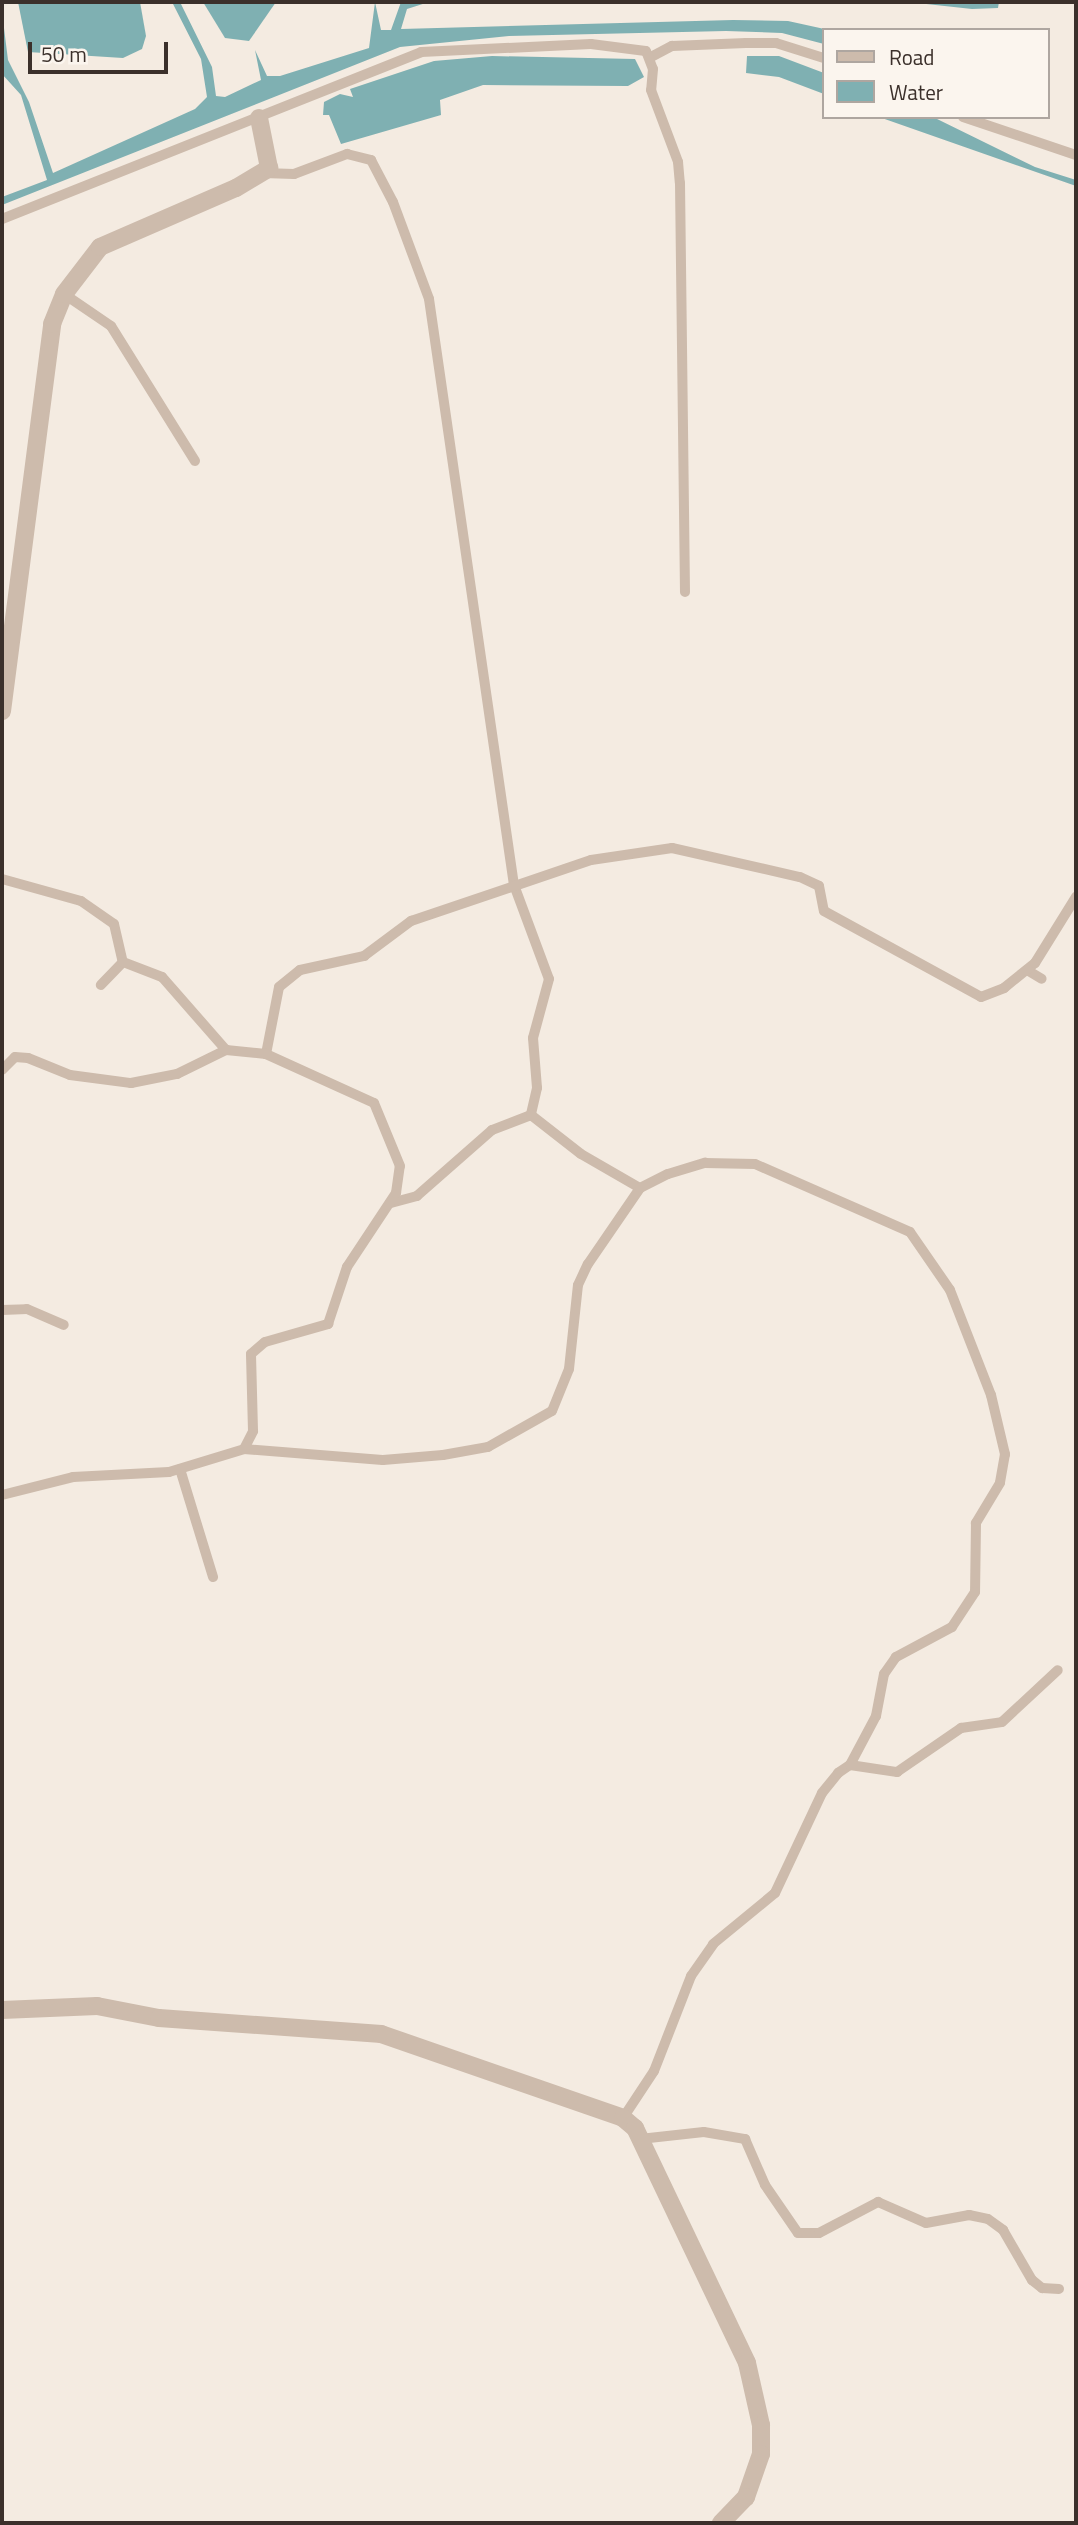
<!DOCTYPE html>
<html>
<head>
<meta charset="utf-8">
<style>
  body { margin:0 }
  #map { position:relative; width:1078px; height:2525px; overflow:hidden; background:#f4ebe1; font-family:"Titillium Web",sans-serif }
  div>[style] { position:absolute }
  .water>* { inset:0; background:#7fb0b2 }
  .service>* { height:10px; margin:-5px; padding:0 5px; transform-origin:5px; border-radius:5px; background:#cdbbac }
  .minor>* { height:18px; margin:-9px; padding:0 9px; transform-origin:9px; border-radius:9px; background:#cdbbac }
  span { translate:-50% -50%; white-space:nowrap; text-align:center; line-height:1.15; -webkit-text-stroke:5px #fbf5ee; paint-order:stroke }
  .frame { position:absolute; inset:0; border:4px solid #3b302b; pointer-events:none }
  .legend { position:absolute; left:822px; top:28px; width:228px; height:91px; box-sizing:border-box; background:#fbf5ee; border:2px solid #aea6a0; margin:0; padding:9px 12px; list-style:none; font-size:21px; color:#3b302b }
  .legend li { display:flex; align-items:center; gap:14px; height:35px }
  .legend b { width:35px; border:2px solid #aea6a0 }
  .scale { position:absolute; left:28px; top:42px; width:140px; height:32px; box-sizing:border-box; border:4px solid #3b302b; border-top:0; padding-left:9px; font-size:21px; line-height:24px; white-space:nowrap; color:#3b302b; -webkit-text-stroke:5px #fbf5ee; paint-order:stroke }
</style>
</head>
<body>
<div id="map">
  <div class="water">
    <div style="clip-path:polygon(18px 2px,140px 2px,146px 36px,142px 49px,123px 58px,28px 52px)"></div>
    <div style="clip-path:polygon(172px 2px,180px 2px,212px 67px,216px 96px,225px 97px,261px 80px,255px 50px,267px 76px,280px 76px,369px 48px,375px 2px,381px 30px,391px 30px,401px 2px,429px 2px,407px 9px,401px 29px,733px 20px,788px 21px,829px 30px,824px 30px,824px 44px,782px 33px,726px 31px,509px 36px,400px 47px,2px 205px,2px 197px,47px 180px,21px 95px,2px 74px,2px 12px,8px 60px,29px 102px,53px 173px,195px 109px,207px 97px,201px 59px)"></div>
    <div style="clip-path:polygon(203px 2px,276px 2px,249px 41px,225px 38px)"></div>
    <div style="clip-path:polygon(908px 2px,999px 2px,998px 8px,972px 9px)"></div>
    <div style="clip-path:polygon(492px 56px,635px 59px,644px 77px,628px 86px,483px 85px,440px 100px,441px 115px,341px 144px,329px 115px,323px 115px,324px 102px,340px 94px,353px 97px,350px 89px,434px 61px)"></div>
    <div style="clip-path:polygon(747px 56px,779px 56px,824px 73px,824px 94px,779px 77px,746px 73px)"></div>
    <div style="clip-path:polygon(879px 117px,933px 117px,1035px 167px,1076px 180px,1076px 186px)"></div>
  </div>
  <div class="service">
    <div style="left:651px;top:57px;width:24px;rotate:-28deg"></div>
    <div style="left:672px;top:46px;width:74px;rotate:-2.3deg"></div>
    <div style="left:746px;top:43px;width:30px"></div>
    <div style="left:776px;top:43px;width:50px;rotate:17.4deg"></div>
    <div style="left:963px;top:117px;width:119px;rotate:18.6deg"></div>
    <div style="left:263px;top:173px;width:31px;rotate:2deg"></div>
    <div style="left:294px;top:174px;width:57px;rotate:-20.7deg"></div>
    <div style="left:347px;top:154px;width:25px;rotate:14deg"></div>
    <div style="left:371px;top:160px;width:47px;rotate:62.4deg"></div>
    <div style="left:393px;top:202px;width:103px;rotate:69.6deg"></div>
    <div style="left:429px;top:299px;width:592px;rotate:81.75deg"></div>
    <div style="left:514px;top:885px;width:100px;rotate:69.6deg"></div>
    <div style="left:549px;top:979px;width:61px;rotate:105.2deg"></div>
    <div style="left:533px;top:1038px;width:50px;rotate:85.4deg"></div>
    <div style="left:537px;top:1088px;width:28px;rotate:103deg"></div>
    <div style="left:531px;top:1115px;width:42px;rotate:159deg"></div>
    <div style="left:492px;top:1130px;width:100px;rotate:138.7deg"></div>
    <div style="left:417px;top:1196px;width:28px;rotate:165deg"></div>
    <div style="left:2px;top:219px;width:451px;rotate:-21.7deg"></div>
    <div style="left:421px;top:52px;width:170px;rotate:-2.7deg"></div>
    <div style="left:591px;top:44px;width:55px;rotate:7.3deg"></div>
    <div style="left:646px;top:51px;width:19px;rotate:69deg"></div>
    <div style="left:653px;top:69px;width:21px;rotate:95deg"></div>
    <div style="left:651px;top:90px;width:77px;rotate:69.4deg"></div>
    <div style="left:678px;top:162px;width:21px;rotate:85deg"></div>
    <div style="left:680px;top:183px;width:409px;rotate:89.3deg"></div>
    <div style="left:64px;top:294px;width:57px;rotate:34.2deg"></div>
    <div style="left:111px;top:326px;width:159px;rotate:58.1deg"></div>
    <div style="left:2px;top:879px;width:82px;rotate:15.6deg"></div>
    <div style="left:81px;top:901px;width:40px;rotate:34.9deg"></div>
    <div style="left:114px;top:924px;width:39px;rotate:77deg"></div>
    <div style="left:123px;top:962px;width:32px;rotate:134deg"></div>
    <div style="left:1027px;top:970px;width:17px;rotate:31deg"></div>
    <div style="left:266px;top:1054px;width:68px;rotate:-79deg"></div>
    <div style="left:279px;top:987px;width:27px;rotate:-39deg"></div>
    <div style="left:300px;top:970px;width:66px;rotate:-12.3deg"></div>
    <div style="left:364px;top:956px;width:59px;rotate:-36.7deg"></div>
    <div style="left:411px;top:921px;width:190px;rotate:-18.7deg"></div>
    <div style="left:591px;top:860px;width:82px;rotate:-8.4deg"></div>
    <div style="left:672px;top:848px;width:131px;rotate:12.8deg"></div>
    <div style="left:800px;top:877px;width:21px;rotate:25deg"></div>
    <div style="left:819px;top:886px;width:25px;rotate:79deg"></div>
    <div style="left:824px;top:911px;width:179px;rotate:28.7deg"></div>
    <div style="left:981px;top:997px;width:25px;rotate:-21deg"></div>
    <div style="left:1004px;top:988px;width:40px;rotate:-39deg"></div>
    <div style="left:1035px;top:963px;width:78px;rotate:-58.2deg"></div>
    <div style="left:2px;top:1070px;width:18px;rotate:-45deg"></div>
    <div style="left:15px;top:1057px;width:13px;rotate:4deg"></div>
    <div style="left:28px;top:1058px;width:45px;rotate:22deg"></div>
    <div style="left:70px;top:1075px;width:62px;rotate:7.5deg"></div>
    <div style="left:131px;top:1083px;width:47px;rotate:-11.1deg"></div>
    <div style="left:177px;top:1074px;width:55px;rotate:-26.1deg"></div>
    <div style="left:531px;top:1115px;width:63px;rotate:38deg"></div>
    <div style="left:581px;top:1154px;width:68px;rotate:30deg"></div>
    <div style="left:2px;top:1310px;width:25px;rotate:-2deg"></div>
    <div style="left:27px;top:1309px;width:40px;rotate:23.4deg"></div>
    <div style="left:244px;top:1449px;width:139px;rotate:4.5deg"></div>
    <div style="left:383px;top:1460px;width:60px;rotate:-4.8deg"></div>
    <div style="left:443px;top:1455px;width:46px;rotate:-10.1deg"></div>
    <div style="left:488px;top:1447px;width:73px;rotate:-29.4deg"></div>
    <div style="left:552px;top:1411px;width:45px;rotate:-68deg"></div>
    <div style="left:569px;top:1369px;width:84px;rotate:-83.9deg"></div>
    <div style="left:578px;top:1285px;width:23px;rotate:-65deg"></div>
    <div style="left:588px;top:1264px;width:92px;rotate:-55.6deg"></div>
    <div style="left:640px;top:1188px;width:31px;rotate:-27deg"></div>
    <div style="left:668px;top:1174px;width:39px;rotate:-17deg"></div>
    <div style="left:705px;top:1163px;width:50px;rotate:1.1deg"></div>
    <div style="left:755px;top:1164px;width:169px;rotate:23.7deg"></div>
    <div style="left:910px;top:1232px;width:70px;rotate:55.4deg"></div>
    <div style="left:950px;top:1290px;width:113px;rotate:68.7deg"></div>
    <div style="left:991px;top:1395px;width:61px;rotate:76.7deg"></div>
    <div style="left:1005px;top:1454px;width:29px;rotate:100deg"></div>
    <div style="left:1000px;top:1483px;width:47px;rotate:121deg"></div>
    <div style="left:976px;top:1523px;width:69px;rotate:90.8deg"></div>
    <div style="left:975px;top:1592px;width:42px;rotate:123.3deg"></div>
    <div style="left:952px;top:1627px;width:64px;rotate:151.8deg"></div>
    <div style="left:896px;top:1657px;width:21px;rotate:125deg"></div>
    <div style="left:884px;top:1674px;width:43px;rotate:100.8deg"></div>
    <div style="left:876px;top:1716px;width:55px;rotate:118deg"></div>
    <div style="left:180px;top:1469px;width:113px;rotate:73deg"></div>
    <div style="left:2px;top:1495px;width:73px;rotate:-14.2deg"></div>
    <div style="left:73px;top:1477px;width:96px;rotate:-3deg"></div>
    <div style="left:169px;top:1472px;width:78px;rotate:-17deg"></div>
    <div style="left:244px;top:1449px;width:20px;rotate:-63deg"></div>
    <div style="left:253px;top:1431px;width:77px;rotate:-91.5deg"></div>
    <div style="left:251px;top:1354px;width:18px;rotate:-41deg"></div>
    <div style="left:265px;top:1342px;width:66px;rotate:-15.9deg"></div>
    <div style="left:328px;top:1324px;width:60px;rotate:-71.6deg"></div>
    <div style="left:347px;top:1267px;width:89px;rotate:-56.5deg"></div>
    <div style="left:396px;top:1193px;width:27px;rotate:-82deg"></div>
    <div style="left:400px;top:1166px;width:68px;rotate:-112.4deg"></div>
    <div style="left:374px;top:1103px;width:119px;rotate:-155.6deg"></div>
    <div style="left:266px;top:1054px;width:40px;rotate:-174.3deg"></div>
    <div style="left:226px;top:1050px;width:97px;rotate:-131.2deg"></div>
    <div style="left:162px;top:977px;width:42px;rotate:-159deg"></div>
    <div style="left:623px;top:2118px;width:56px;rotate:-56.6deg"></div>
    <div style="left:654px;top:2071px;width:102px;rotate:-68.7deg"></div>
    <div style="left:691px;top:1976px;width:39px;rotate:-55deg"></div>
    <div style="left:713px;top:1944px;width:80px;rotate:-39.4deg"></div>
    <div style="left:775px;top:1893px;width:110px;rotate:-64.8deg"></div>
    <div style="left:822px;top:1793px;width:26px;rotate:-51deg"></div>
    <div style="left:838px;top:1773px;width:14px;rotate:-34deg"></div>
    <div style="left:850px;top:1765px;width:48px;rotate:8.5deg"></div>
    <div style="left:897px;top:1772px;width:78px;rotate:-34.5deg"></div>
    <div style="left:961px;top:1728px;width:41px;rotate:-8.3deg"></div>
    <div style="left:1002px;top:1722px;width:76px;rotate:-42.9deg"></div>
    <div style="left:640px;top:2139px;width:64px;rotate:-6.2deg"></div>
    <div style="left:704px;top:2132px;width:42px;rotate:9.7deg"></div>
    <div style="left:745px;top:2139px;width:50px;rotate:66.5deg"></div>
    <div style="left:765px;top:2185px;width:58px;rotate:55.5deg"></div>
    <div style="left:798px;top:2233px;width:21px"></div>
    <div style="left:819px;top:2233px;width:67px;rotate:-27.7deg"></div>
    <div style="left:878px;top:2202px;width:52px;rotate:23.6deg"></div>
    <div style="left:926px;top:2223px;width:44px;rotate:-10.5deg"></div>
    <div style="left:969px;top:2215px;width:19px;rotate:12deg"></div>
    <div style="left:988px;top:2219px;width:19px;rotate:36deg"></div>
    <div style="left:1003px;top:2230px;width:58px;rotate:59.9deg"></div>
    <div style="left:1032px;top:2280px;width:13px;rotate:39deg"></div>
    <div style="left:1042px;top:2288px;width:17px;rotate:3deg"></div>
  </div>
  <div class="minor">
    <div style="left:2px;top:711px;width:390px;rotate:-82.6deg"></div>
    <div style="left:52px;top:324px;width:32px;rotate:-68deg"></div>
    <div style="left:64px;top:294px;width:59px;rotate:-52.5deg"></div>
    <div style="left:100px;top:247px;width:148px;rotate:-23.5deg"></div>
    <div style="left:236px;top:188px;width:39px;rotate:-31deg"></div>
    <div style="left:269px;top:168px;width:51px;rotate:-101.3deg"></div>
    <div style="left:2px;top:2010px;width:95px;rotate:-2.4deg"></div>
    <div style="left:97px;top:2006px;width:63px;rotate:11deg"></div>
    <div style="left:159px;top:2018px;width:223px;rotate:4.1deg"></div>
    <div style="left:381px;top:2034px;width:256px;rotate:19.1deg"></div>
    <div style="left:623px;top:2118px;width:16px;rotate:40deg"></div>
    <div style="left:635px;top:2128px;width:260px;rotate:64.5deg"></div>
    <div style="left:747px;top:2363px;width:64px;rotate:77.3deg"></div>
    <div style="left:761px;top:2425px;width:29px;rotate:90deg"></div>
    <div style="left:761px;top:2454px;width:46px;rotate:109.2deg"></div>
    <div style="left:746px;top:2497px;width:36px;rotate:134deg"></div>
  </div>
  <div class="frame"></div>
  <ul class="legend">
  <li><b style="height:9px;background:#cdbbac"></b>Road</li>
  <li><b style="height:19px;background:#7fb0b2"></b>Water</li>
  </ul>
  <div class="scale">50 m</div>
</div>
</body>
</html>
